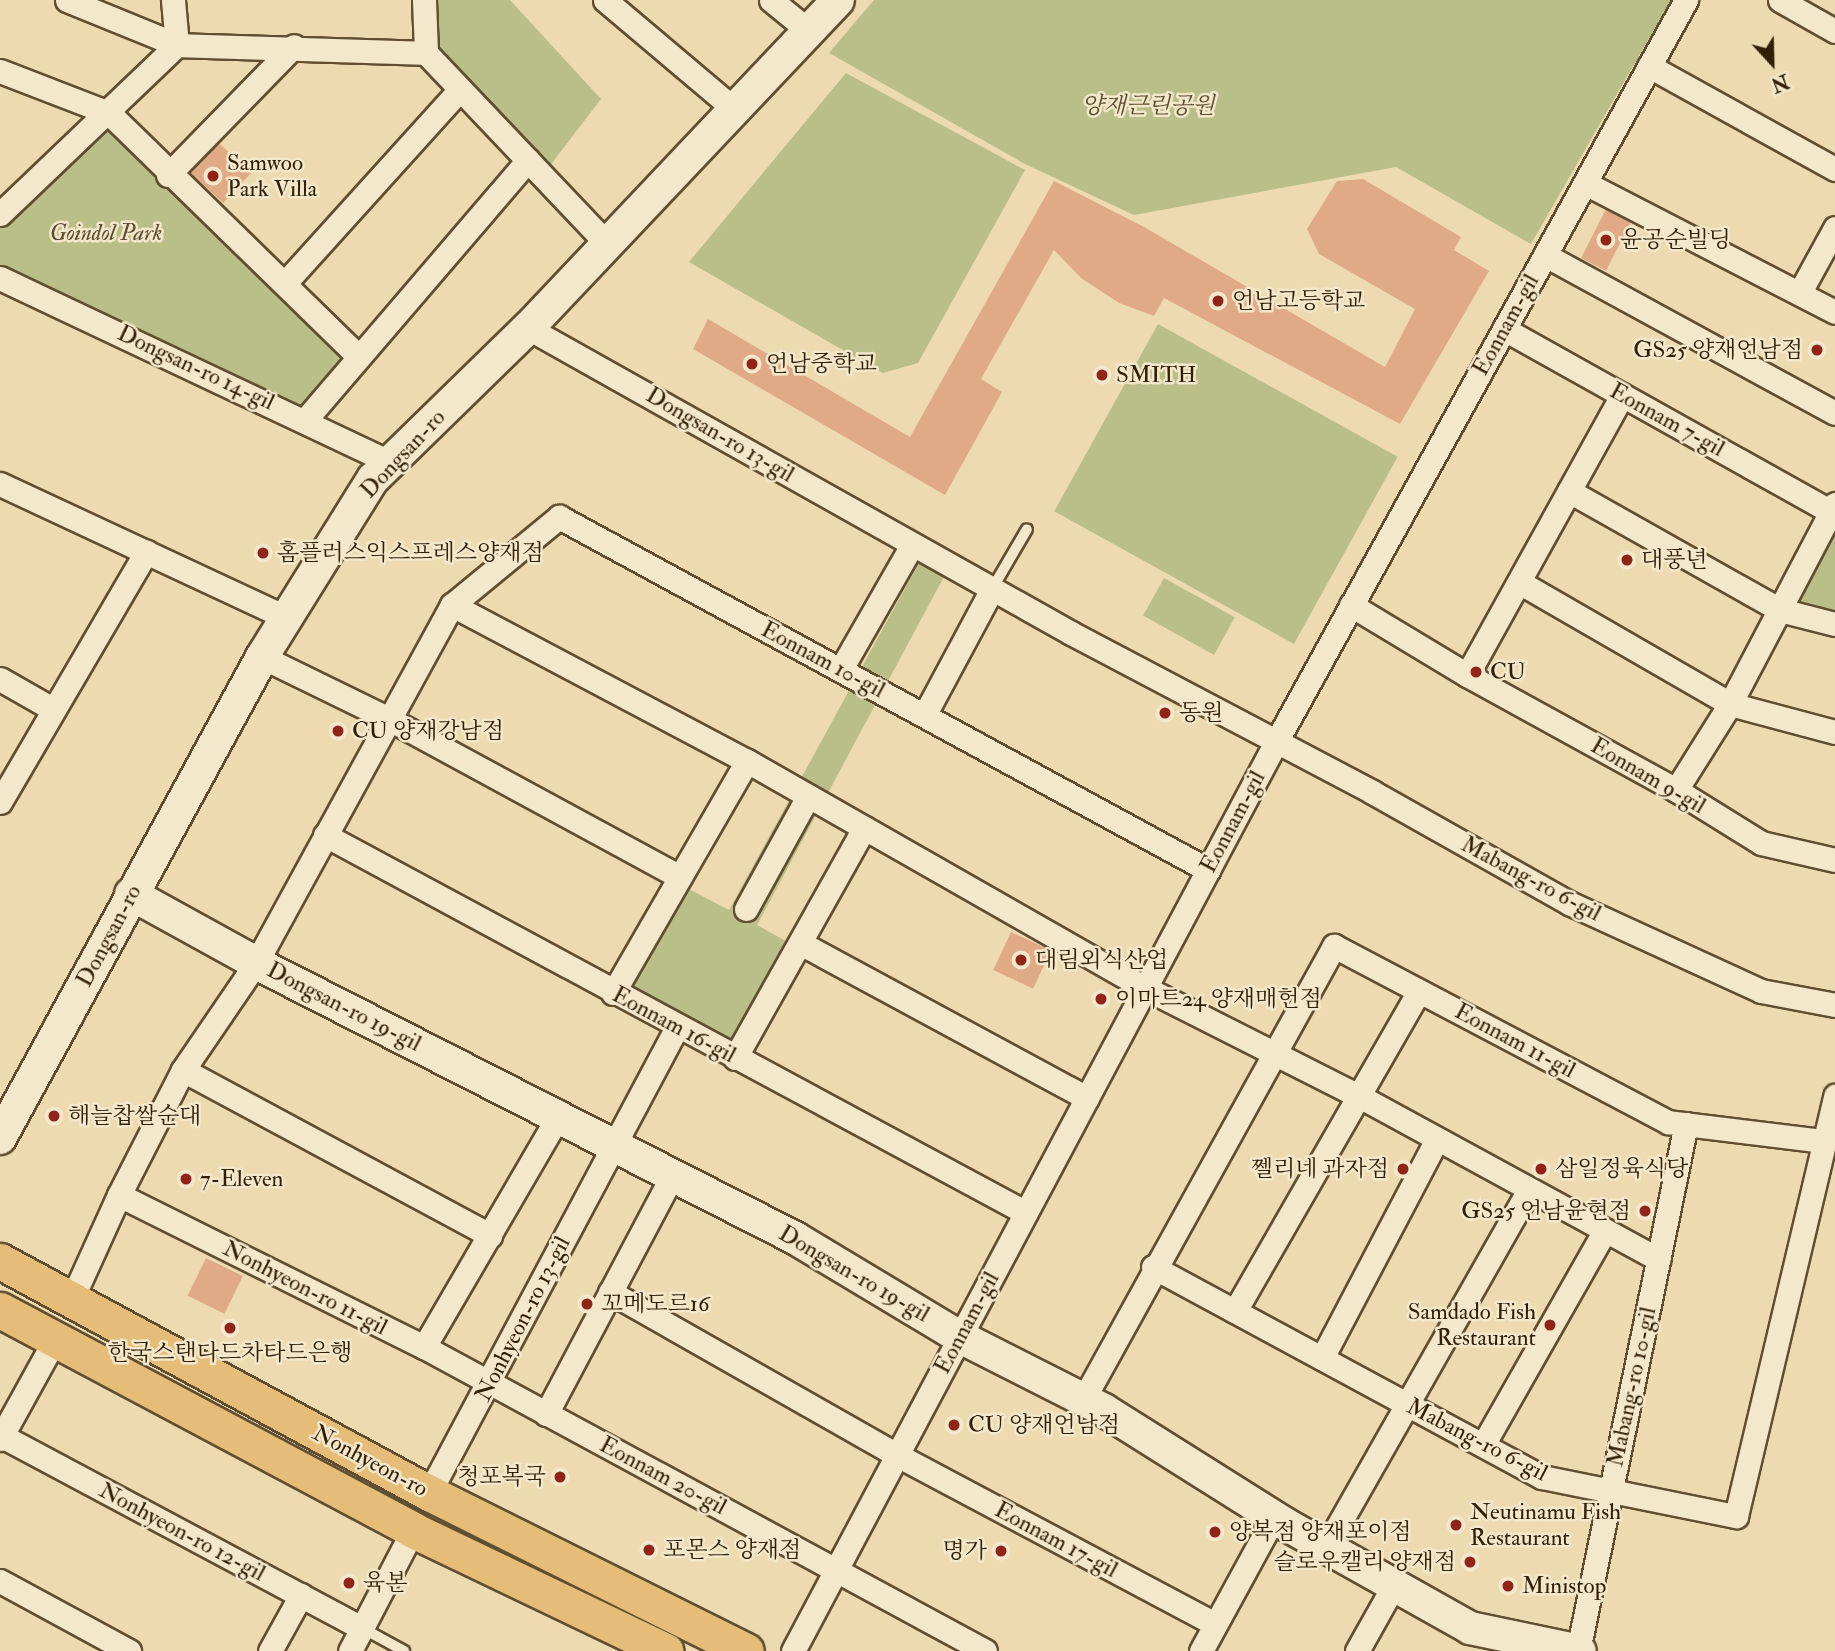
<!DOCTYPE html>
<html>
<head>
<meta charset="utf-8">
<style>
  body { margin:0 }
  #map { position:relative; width:1835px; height:1651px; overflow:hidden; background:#eddab1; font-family:"IM FELL Double Pica","Noto Serif KR",serif }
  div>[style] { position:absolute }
  .green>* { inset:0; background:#babf8a; transform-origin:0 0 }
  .building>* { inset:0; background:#e1aa87; transform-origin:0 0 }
  .roads { filter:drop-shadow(2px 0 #614e31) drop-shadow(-2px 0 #614e31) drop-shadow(0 2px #614e31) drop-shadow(0 -2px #614e31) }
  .lane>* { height:10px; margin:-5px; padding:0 5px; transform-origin:5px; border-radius:5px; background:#f3e7cc }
  .street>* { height:23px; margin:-11.5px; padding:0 11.5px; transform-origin:11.5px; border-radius:11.5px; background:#f3e7cc }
  .secondary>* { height:32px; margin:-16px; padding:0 16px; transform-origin:16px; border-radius:16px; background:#f3e7cc }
  .primary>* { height:35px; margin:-17.5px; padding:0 17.5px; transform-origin:17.5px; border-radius:17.5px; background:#e6bd78 }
  .dots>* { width:19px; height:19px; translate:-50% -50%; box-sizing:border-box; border:4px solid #f3e7cc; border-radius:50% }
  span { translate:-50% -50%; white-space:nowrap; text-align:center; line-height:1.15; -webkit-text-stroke:5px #f3e7cc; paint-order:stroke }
  .park-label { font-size:23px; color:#5b4f2e; font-style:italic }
  .poi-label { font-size:23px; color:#321f06 }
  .left { translate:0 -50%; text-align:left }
  .right { translate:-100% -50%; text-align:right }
  .street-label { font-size:23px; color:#321f06 }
  .north { position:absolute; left:1737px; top:28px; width:70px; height:70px; -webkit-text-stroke:5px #f3e7cc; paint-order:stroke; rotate:158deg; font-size:19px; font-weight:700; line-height:28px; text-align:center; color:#321f06 }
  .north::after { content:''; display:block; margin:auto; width:24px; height:32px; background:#321f06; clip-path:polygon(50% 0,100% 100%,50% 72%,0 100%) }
</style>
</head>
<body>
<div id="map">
  <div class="green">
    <div style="clip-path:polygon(424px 0,510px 0,601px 99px,542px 176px,426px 53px)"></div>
    <div style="clip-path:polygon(874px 0,1671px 0,1531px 244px,1396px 167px,1134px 215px,1025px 164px,829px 53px)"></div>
    <div style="clip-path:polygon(846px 73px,1025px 170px,918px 363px,883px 373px,689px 262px)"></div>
    <div style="clip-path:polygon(109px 113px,359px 357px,306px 419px,0 278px,0 214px)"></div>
    <div style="left:1158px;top:324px;width:274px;height:214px;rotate:29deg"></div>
    <div style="clip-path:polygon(1835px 530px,1835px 612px,1795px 602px)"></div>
    <div style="clip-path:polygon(921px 559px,946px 573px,757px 925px,791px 944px,736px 1042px,630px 987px,685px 887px,729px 910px)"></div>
    <div style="left:1164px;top:578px;width:81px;height:43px;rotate:29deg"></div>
  </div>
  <div class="building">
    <div style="left:219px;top:143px;width:44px;height:41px;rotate:43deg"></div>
    <div style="clip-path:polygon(1363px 179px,1461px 237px,1454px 250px,1489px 271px,1400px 424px,1164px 298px,1154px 316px,1119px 303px,1081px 278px,1054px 250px,981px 379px,1002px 392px,945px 495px,693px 349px,708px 319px,910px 437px,1054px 181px,1144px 227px,1385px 367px,1415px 309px,1319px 254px,1307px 229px,1337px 181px)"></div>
    <div style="left:1606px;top:209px;width:28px;height:55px;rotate:27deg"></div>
    <div style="left:1011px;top:932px;width:44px;height:42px;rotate:25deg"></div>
    <div style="left:206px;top:1258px;width:41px;height:42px;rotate:26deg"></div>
  </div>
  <div class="roads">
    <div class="lane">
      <div style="left:992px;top:589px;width:69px;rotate:-59.7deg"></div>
      <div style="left:362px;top:1628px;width:48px;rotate:28.7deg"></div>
    </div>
    <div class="street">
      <div style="left:67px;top:0;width:119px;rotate:22.2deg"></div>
      <div style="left:177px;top:45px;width:249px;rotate:1.8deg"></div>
      <div style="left:426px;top:53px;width:263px;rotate:46.5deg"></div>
      <div style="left:424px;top:0;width:53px;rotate:87.8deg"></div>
      <div style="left:605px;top:0;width:169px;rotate:40.2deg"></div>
      <div style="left:771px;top:0;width:49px;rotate:39.2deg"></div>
      <div style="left:1780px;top:0;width:63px;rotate:29.4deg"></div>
      <div style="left:1649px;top:66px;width:213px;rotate:29deg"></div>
      <div style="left:0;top:71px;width:117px;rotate:21.1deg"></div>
      <div style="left:109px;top:113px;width:349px;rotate:44.3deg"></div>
      <div style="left:168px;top:175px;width:180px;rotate:-45.7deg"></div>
      <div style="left:1585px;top:183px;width:281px;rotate:27.3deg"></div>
      <div style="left:0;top:214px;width:245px;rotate:-43.7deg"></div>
      <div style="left:177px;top:45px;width:45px;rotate:-95.1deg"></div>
      <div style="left:1545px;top:255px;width:330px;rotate:28.6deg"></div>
      <div style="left:0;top:278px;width:431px;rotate:25.3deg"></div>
      <div style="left:285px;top:283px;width:261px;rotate:-47.9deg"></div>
      <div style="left:1800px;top:292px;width:73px;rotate:-61.3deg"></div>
      <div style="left:528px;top:328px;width:623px;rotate:29.32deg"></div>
      <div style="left:1071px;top:633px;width:340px;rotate:27.8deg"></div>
      <div style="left:1372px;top:792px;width:226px;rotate:29.4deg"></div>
      <div style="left:1569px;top:903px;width:211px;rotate:24.6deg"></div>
      <div style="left:1761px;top:991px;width:75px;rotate:10.7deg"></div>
      <div style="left:1504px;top:329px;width:375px;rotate:29.2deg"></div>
      <div style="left:306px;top:419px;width:341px;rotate:-49.4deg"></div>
      <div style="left:0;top:484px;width:315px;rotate:25deg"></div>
      <div style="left:1569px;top:491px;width:242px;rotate:29.4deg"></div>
      <div style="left:1780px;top:610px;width:57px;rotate:14.3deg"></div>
      <div style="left:1519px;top:582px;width:244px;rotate:30deg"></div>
      <div style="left:1730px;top:704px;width:109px;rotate:14.9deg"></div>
      <div style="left:452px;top:605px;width:334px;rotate:27.9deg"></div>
      <div style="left:747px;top:761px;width:458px;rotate:29.7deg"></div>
      <div style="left:1145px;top:988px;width:240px;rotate:26.8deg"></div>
      <div style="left:1359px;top:1096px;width:341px;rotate:28.6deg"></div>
      <div style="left:1351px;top:605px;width:135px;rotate:31.1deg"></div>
      <div style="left:1467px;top:675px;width:239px;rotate:28.8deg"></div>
      <div style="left:1676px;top:790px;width:100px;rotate:31.9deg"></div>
      <div style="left:1761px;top:843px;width:76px;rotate:12.9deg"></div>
      <div style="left:262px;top:657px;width:141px;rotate:26deg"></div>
      <div style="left:389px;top:719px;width:331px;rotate:28.5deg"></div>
      <div style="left:841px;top:669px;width:143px;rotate:-60.2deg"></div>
      <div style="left:1467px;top:675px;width:320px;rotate:-61deg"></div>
      <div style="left:0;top:679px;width:59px;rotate:29.6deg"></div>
      <div style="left:925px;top:714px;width:142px;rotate:-61.8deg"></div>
      <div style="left:1676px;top:790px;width:102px;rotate:-57.9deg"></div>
      <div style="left:1730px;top:704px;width:226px;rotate:-62.3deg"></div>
      <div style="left:0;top:802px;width:290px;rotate:-59.7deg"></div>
      <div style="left:325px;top:835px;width:796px;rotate:28.33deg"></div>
      <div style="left:746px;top:909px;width:129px;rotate:-61.2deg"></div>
      <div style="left:802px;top:944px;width:324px;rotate:28.4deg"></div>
      <div style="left:613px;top:993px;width:268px;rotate:-60deg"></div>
      <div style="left:735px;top:1058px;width:264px;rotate:-60.7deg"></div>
      <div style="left:183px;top:1070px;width:349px;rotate:28.3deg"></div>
      <div style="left:119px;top:1195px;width:341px;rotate:26.5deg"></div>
      <div style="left:424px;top:1347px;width:638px;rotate:28.45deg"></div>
      <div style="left:1153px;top:1267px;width:442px;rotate:28.4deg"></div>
      <div style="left:1542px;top:1477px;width:198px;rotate:11.4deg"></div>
      <div style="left:1736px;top:1516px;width:432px;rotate:-76.7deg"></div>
      <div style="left:610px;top:1292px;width:330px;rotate:29.6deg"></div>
      <div style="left:897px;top:1455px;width:360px;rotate:28deg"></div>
      <div style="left:71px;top:1301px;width:116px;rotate:-65.6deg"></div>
      <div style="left:119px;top:1195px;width:140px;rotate:-62.9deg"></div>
      <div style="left:183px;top:1070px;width:130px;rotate:-55.7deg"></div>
      <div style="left:256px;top:963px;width:408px;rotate:-61.3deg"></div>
      <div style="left:452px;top:605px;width:139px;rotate:-39.4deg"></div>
      <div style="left:559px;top:517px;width:739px;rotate:28.54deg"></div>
      <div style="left:1235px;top:1311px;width:369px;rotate:-60.1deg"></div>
      <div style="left:424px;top:1347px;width:268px;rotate:-59.8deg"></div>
      <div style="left:1322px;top:1358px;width:247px;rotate:-62.3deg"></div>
      <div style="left:1083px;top:1400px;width:519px;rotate:-61.06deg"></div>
      <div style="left:1334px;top:946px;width:378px;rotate:27.8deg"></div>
      <div style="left:1668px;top:1122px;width:156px;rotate:7deg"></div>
      <div style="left:546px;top:1414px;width:272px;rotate:-62.1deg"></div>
      <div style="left:2px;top:1436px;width:408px;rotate:28.1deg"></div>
      <div style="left:0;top:1439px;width:112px;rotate:-61.1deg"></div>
      <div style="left:1483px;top:1445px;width:247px;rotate:-60.4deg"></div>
      <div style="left:429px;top:1493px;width:528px;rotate:-61.98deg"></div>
      <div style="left:1326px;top:1547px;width:409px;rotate:-60.4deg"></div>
      <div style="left:0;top:1581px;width:147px;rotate:28.5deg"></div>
      <div style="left:270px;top:1651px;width:64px;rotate:-61deg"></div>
      <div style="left:350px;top:1651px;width:136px;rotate:-62.5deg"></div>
      <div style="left:793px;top:1651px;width:1029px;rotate:-62.02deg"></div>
      <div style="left:1276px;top:742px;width:848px;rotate:-61.08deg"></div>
      <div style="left:1201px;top:1651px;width:153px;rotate:-61.4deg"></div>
      <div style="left:1357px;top:1651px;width:76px;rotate:-60.7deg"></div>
      <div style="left:1578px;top:1651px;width:538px;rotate:-78.42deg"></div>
    </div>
    <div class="secondary">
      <div style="left:131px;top:894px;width:143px;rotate:28.9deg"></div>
      <div style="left:256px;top:963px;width:605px;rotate:27.03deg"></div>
      <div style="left:795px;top:1238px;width:192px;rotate:31deg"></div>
      <div style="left:960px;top:1337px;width:161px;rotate:26.9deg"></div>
      <div style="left:1104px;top:1410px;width:214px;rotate:32.2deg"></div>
      <div style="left:1285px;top:1524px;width:212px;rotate:29.3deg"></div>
      <div style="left:1470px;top:1628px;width:112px;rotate:11.8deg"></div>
      <div style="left:0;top:1138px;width:548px;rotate:-61.42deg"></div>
      <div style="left:262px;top:657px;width:210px;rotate:-58.1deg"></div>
      <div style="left:373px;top:479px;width:216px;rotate:-44.3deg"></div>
      <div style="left:528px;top:328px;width:451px;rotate:-46.6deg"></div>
    </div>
    <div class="primary">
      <div style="left:0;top:1261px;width:488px;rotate:28.4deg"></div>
      <div style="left:429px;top:1493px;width:354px;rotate:26.5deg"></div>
      <div style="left:0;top:1310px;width:468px;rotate:28deg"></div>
      <div style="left:413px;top:1530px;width:280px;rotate:25.6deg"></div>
    </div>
  </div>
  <div class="dots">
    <div style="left:213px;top:176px;background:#8f2418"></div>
    <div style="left:1606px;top:240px;background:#8f2418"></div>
    <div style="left:1218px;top:301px;background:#8f2418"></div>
    <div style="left:1817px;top:350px;background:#8f2418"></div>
    <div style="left:752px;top:364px;background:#8f2418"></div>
    <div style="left:1102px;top:375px;background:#8f2418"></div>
    <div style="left:263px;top:553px;background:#8f2418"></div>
    <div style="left:1627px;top:560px;background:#8f2418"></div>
    <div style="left:1476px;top:672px;background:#8f2418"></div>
    <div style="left:1165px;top:713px;background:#8f2418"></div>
    <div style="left:338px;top:731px;background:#8f2418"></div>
    <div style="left:1021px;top:960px;background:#8f2418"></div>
    <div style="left:1101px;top:999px;background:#8f2418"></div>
    <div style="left:54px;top:1116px;background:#8f2418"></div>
    <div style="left:1403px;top:1169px;background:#8f2418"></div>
    <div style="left:1541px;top:1169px;background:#8f2418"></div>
    <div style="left:186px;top:1179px;background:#8f2418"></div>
    <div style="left:1645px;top:1211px;background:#8f2418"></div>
    <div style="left:587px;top:1304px;background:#8f2418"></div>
    <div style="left:1550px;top:1325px;background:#8f2418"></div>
    <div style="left:230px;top:1328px;background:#8f2418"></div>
    <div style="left:954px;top:1425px;background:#8f2418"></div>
    <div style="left:560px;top:1477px;background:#8f2418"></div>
    <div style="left:1456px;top:1525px;background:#8f2418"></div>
    <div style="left:1215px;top:1532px;background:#8f2418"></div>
    <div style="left:649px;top:1550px;background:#8f2418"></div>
    <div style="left:1001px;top:1551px;background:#8f2418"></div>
    <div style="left:1470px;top:1562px;background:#8f2418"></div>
    <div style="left:349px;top:1583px;background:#8f2418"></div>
    <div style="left:1508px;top:1586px;background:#8f2418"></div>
  </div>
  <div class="park-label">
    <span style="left:1148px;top:106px">양재근린공원</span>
    <span style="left:106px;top:233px">Goindol Park</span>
  </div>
  <div class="poi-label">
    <span class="left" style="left:227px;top:176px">Samwoo<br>Park Villa</span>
    <span class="left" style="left:1620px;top:240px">윤공순빌딩</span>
    <span class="left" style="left:1232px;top:301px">언남고등학교</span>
    <span class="right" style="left:1803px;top:350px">GS25 양재언남점</span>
    <span class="left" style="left:766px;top:364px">언남중학교</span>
    <span class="left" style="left:1116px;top:375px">SMITH</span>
    <span class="left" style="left:277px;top:553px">홈플러스익스프레스양재점</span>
    <span class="left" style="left:1641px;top:560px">대풍년</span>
    <span class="left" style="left:1490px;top:672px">CU</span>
    <span class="left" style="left:1179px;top:713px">동원</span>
    <span class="left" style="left:352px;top:731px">CU 양재강남점</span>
    <span class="left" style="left:1035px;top:960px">대림외식산업</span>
    <span class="left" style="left:1115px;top:999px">이마트24 양재매헌점</span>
    <span class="left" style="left:68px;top:1116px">해늘찹쌀순대</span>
    <span class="right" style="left:1389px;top:1169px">쩰리네 과자점</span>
    <span class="left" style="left:1555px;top:1169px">삼일정육식당</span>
    <span class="left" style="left:200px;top:1179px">7-Eleven</span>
    <span class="right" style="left:1631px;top:1211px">GS25 언남윤현점</span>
    <span class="left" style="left:601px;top:1304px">꼬메도르16</span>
    <span class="right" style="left:1536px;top:1325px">Samdado Fish<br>Restaurant</span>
    <span style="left:230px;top:1353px">한국스탠다드차타드은행</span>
    <span class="left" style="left:968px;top:1425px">CU 양재언남점</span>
    <span class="right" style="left:546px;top:1477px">청포복국</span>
    <span class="left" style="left:1470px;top:1525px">Neutinamu Fish<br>Restaurant</span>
    <span class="left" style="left:1229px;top:1532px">양복점 양재포이점</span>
    <span class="left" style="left:663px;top:1550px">포몬스 양재점</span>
    <span class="right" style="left:987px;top:1551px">명가</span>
    <span class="right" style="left:1456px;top:1562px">슬로우캘리 양재점</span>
    <span class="left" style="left:363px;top:1583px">육본</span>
    <span class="left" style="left:1522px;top:1586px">Ministop</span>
  </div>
  <div class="street-label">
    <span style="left:1506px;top:325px;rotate:-61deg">Eonnam-gil</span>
    <span style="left:196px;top:368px;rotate:25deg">Dongsan-ro 14-gil</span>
    <span style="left:1667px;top:420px;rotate:29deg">Eonnam 7-gil</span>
    <span style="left:720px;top:435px;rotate:30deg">Dongsan-ro 13-gil</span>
    <span style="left:403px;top:454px;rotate:-47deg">Dongsan-ro</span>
    <span style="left:823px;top:660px;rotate:28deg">Eonnam 10-gil</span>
    <span style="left:1648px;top:776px;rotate:30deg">Eonnam 9-gil</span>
    <span style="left:1233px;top:822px;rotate:-62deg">Eonnam-gil</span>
    <span style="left:1531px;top:879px;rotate:28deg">Mabang-ro 6-gil</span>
    <span style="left:109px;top:936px;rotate:-62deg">Dongsan-ro</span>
    <span style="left:344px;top:1007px;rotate:27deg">Dongsan-ro 19-gil</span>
    <span style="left:674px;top:1025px;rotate:28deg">Eonnam 16-gil</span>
    <span style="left:1515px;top:1041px;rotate:28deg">Eonnam 11-gil</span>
    <span style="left:854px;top:1274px;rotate:30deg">Dongsan-ro 19-gil</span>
    <span style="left:305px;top:1288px;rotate:27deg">Nonhyeon-ro 11-gil</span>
    <span style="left:523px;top:1319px;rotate:-63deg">Nonhyeon-ro 13-gil</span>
    <span style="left:967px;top:1323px;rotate:-62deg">Eonnam-gil</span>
    <span style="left:1632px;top:1387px;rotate:-78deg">Mabang-ro 10-gil</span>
    <span style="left:1477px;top:1440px;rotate:27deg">Mabang-ro 6-gil</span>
    <span style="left:370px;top:1461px;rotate:28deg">Nonhyeon-ro</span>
    <span style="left:663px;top:1476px;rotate:28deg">Eonnam 20-gil</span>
    <span style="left:182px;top:1532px;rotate:28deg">Nonhyeon-ro 12-gil</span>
    <span style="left:1056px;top:1540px;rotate:28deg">Eonnam 17-gil</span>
  </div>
  <div class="north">N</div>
</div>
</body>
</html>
